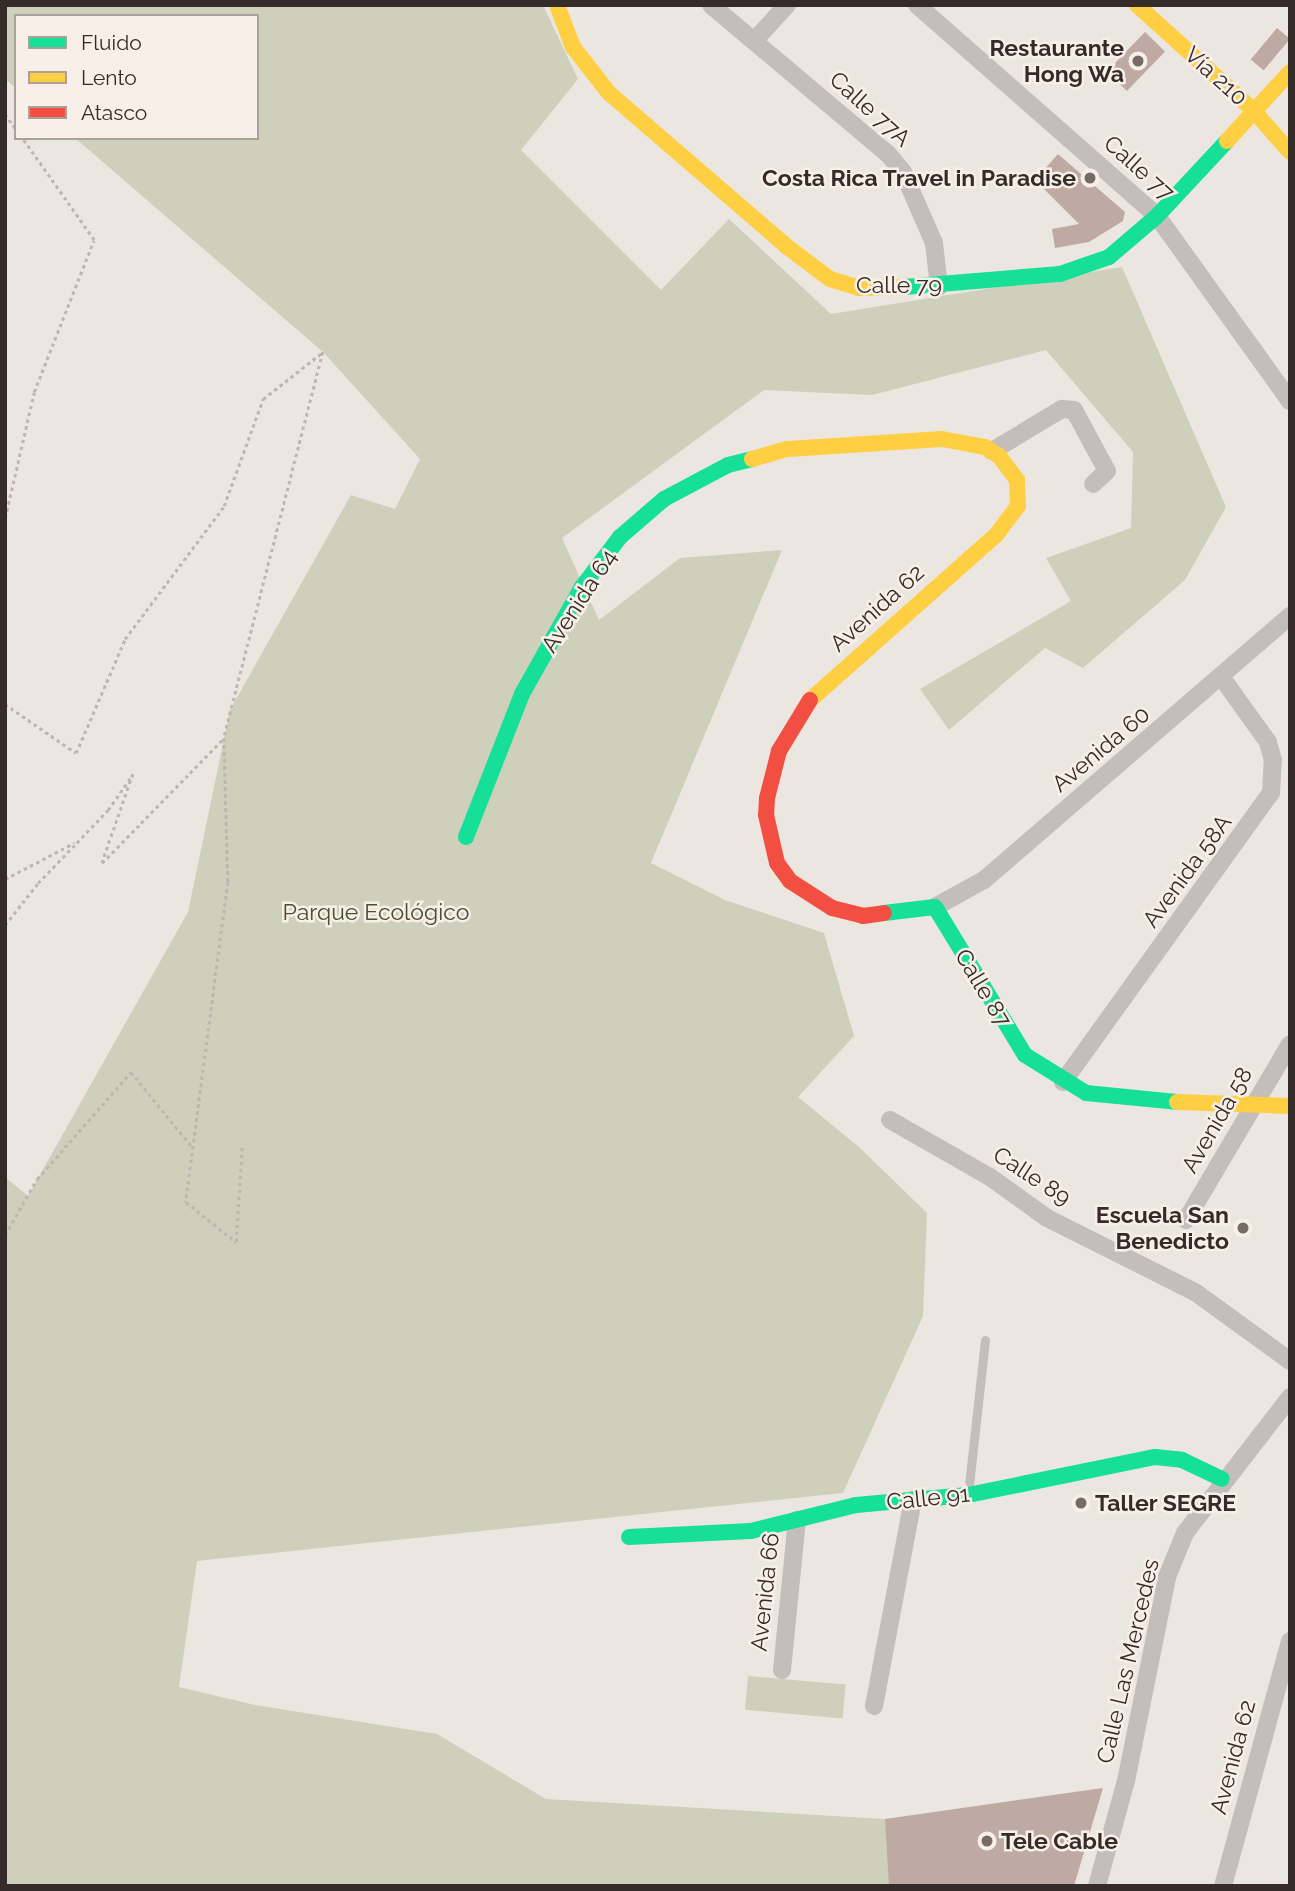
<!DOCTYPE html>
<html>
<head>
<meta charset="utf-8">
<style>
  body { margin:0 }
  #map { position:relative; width:1295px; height:1891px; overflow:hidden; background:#ece6e0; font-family:Raleway,sans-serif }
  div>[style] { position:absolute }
  .green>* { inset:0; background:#ced0bb; transform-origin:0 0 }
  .building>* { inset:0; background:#beaaa3; transform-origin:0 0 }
  .path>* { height:2.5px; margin-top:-1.25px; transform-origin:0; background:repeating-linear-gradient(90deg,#bdb6b2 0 3.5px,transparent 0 7px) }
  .lane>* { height:9px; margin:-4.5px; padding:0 4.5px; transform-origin:4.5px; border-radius:4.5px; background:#c4beba }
  .street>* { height:18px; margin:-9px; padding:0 9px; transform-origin:9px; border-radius:9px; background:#c4beba }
  .fast>* { height:16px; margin:-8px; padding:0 8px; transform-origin:8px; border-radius:8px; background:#16e098 }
  .slow>* { height:16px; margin:-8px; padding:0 8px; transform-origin:8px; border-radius:8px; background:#ffcf43 }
  .jam>* { height:16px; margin:-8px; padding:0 8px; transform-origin:8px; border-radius:8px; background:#f24e42 }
  .dots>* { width:19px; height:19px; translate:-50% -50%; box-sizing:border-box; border:4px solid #f8efe8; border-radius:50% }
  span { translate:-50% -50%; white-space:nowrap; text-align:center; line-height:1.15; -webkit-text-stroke:5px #f8efe8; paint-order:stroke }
  .poi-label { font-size:23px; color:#352b28; font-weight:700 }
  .right { translate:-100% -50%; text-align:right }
  .left { translate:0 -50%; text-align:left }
  .street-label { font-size:23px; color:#352b28 }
  .park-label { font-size:23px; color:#47512e }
  .frame { position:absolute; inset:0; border:7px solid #352b28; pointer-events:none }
  .legend { position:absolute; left:14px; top:14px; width:245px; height:126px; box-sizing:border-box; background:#f8efe8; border:2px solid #aaa19b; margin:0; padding:9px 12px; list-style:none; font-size:21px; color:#352b28 }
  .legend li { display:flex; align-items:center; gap:14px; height:35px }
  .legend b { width:35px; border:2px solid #aaa19b }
</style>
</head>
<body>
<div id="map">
  <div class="green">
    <div style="clip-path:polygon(5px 5px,543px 5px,578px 79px,521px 150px,661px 290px,729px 219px,831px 314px,1122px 267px,1226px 507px,1185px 580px,1083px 668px,1045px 648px,949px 730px,920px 689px,1071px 601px,1046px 558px,1131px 528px,1133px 452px,1046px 350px,872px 395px,764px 390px,562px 538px,599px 620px,680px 558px,782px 550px,651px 863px,725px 900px,824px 933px,854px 1036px,798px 1097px,859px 1147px,927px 1213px,923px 1316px,843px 1493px,197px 1561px,179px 1687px,255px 1705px,437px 1734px,546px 1799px,885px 1819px,892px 1886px,5px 1886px,5px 1177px,28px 1196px,188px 912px,230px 710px,351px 495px,395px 509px,420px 459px,323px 352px,75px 138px,257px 138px,257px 16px,16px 16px,16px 88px,5px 79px)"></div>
    <div style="left:748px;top:1676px;width:98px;height:34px;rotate:5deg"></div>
  </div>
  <div class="building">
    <div style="left:1277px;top:28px;width:17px;height:41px;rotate:40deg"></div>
    <div style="left:1145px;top:32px;width:28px;height:55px;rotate:44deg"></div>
    <div style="clip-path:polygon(1058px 154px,1125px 212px,1123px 221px,1089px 242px,1055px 248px,1052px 229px,1079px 224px,1035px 180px)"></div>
    <div style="clip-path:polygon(1103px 1788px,1074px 1886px,889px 1886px,885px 1819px)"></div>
  </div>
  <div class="path">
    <div style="left:5px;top:114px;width:19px;rotate:54deg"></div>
    <div style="left:5px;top:518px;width:129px;rotate:-77deg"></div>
    <div style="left:34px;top:392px;width:163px;rotate:-68.5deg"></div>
    <div style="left:94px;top:240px;width:125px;rotate:-125.2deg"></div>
    <div style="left:5px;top:704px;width:86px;rotate:34.6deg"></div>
    <div style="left:76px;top:753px;width:124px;rotate:-66.7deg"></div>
    <div style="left:125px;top:639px;width:166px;rotate:-53.3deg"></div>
    <div style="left:224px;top:506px;width:114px;rotate:-70deg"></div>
    <div style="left:263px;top:399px;width:76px;rotate:-38.1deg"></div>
    <div style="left:323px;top:352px;width:398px;rotate:104.4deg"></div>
    <div style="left:5px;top:879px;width:78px;rotate:-27.6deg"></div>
    <div style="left:5px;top:925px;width:53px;rotate:-51.8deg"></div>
    <div style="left:38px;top:883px;width:101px;rotate:-46.2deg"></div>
    <div style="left:108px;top:810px;width:44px;rotate:-55.2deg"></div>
    <div style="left:133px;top:774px;width:94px;rotate:109.2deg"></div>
    <div style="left:102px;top:863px;width:175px;rotate:-45.7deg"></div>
    <div style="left:224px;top:738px;width:144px;rotate:88.4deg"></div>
    <div style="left:228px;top:882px;width:323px;rotate:97.5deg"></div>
    <div style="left:186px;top:1202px;width:64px;rotate:38.7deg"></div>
    <div style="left:236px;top:1242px;width:96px;rotate:-86.4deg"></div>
    <div style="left:5px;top:1235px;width:64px;rotate:-60.3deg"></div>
    <div style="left:37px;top:1179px;width:142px;rotate:-48.7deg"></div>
    <div style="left:131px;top:1072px;width:98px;rotate:50.8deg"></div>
  </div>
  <div class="lane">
    <div style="left:968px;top:1494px;width:155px;rotate:-83.7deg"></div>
  </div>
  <div class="street">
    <div style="left:711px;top:5px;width:231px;rotate:40.1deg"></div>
    <div style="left:888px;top:154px;width:23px;rotate:50deg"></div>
    <div style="left:903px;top:172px;width:77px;rotate:66.4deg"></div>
    <div style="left:934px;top:243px;width:44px;rotate:83.5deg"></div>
    <div style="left:917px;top:5px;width:320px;rotate:41.3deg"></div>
    <div style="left:1157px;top:216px;width:228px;rotate:54.3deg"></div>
    <div style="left:754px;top:41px;width:49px;rotate:-47.5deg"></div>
    <div style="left:992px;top:451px;width:82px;rotate:-31deg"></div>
    <div style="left:1062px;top:409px;width:12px;rotate:5deg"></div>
    <div style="left:1074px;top:410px;width:69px;rotate:61.6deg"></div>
    <div style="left:1107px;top:471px;width:19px;rotate:137deg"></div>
    <div style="left:935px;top:907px;width:56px;rotate:-28.9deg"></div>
    <div style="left:984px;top:880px;width:404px;rotate:-40.8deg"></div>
    <div style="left:1063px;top:1082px;width:356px;rotate:-54.3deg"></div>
    <div style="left:1271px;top:793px;width:33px;rotate:-87deg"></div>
    <div style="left:1273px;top:760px;width:19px;rotate:-106deg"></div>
    <div style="left:1268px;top:742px;width:79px;rotate:-125.7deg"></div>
    <div style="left:890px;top:1120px;width:115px;rotate:29.7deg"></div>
    <div style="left:990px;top:1177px;width:70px;rotate:35.7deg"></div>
    <div style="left:1047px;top:1218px;width:165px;rotate:26.6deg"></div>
    <div style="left:1195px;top:1292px;width:117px;rotate:36deg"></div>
    <div style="left:1186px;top:1220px;width:204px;rotate:-59.4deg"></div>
    <div style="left:782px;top:1670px;width:151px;rotate:-84.3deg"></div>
    <div style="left:874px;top:1706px;width:210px;rotate:-79.3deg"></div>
    <div style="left:1097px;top:1886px;width:109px;rotate:-74.6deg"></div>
    <div style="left:1126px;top:1781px;width:208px;rotate:-78.6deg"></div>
    <div style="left:1167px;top:1577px;width:48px;rotate:-67.8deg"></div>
    <div style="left:1185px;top:1533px;width:172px;rotate:-52.3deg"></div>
    <div style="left:1223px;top:1886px;width:254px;rotate:-74.7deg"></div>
  </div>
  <div class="fast">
    <div style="left:904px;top:287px;width:157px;rotate:-4.8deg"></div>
    <div style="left:1060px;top:274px;width:52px;rotate:-19.1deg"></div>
    <div style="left:1109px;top:257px;width:63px;rotate:-40.5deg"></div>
    <div style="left:1157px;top:216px;width:103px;rotate:-47deg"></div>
    <div style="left:466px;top:837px;width:154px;rotate:-68.6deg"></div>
    <div style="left:522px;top:694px;width:123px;rotate:-60.7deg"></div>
    <div style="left:582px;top:587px;width:63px;rotate:-52.8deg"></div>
    <div style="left:620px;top:537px;width:58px;rotate:-40.8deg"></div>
    <div style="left:664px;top:499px;width:72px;rotate:-28deg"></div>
    <div style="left:728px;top:465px;width:25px;rotate:-14deg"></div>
    <div style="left:884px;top:913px;width:51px;rotate:-6.7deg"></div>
    <div style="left:935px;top:907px;width:173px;rotate:58.7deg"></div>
    <div style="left:1025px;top:1055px;width:72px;rotate:31.9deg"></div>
    <div style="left:1086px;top:1093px;width:91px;rotate:5.6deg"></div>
    <div style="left:629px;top:1537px;width:122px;rotate:-2.8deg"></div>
    <div style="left:751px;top:1531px;width:108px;rotate:-13.9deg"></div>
    <div style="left:856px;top:1505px;width:112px;rotate:-5.1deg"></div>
    <div style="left:968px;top:1495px;width:191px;rotate:-11.5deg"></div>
    <div style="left:1155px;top:1457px;width:27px;rotate:6deg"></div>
    <div style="left:1182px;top:1460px;width:44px;rotate:25.4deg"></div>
  </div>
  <div class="slow">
    <div style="left:557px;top:5px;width:45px;rotate:69.1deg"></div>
    <div style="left:573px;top:47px;width:58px;rotate:52deg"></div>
    <div style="left:609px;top:93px;width:234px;rotate:40.8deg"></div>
    <div style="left:786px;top:246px;width:55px;rotate:36.9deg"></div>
    <div style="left:830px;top:279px;width:30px;rotate:17deg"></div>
    <div style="left:859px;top:288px;width:45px;rotate:-1.3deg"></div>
    <div style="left:1137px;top:5px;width:155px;rotate:42.1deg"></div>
    <div style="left:1252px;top:109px;width:57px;rotate:48.5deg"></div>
    <div style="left:1227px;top:141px;width:93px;rotate:-47.6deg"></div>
    <div style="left:752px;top:459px;width:37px;rotate:-16deg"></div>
    <div style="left:788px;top:449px;width:154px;rotate:-3.7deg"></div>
    <div style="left:942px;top:439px;width:44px;rotate:10.5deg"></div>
    <div style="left:985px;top:447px;width:17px;rotate:33deg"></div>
    <div style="left:999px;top:456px;width:30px;rotate:53deg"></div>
    <div style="left:1017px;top:480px;width:26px;rotate:88deg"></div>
    <div style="left:1018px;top:506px;width:36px;rotate:127deg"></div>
    <div style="left:996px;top:535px;width:249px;rotate:138.4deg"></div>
    <div style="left:1177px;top:1102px;width:113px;rotate:2deg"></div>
  </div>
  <div class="jam">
    <div style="left:810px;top:700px;width:60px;rotate:121.3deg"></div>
    <div style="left:779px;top:751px;width:49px;rotate:104.3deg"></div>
    <div style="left:767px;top:798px;width:17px;rotate:93deg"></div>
    <div style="left:766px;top:815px;width:49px;rotate:77.1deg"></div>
    <div style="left:777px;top:863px;width:22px;rotate:54deg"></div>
    <div style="left:790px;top:881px;width:50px;rotate:32.7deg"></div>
    <div style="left:832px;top:908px;width:32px;rotate:14deg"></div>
    <div style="left:863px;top:916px;width:21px;rotate:-8deg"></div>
  </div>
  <div class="dots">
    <div style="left:1138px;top:61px;background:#756c68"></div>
    <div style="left:1090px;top:178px;background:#756c68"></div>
    <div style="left:1243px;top:1228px;background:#756c68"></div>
    <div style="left:1081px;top:1503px;background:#756c68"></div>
    <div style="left:987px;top:1841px;background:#756c68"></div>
  </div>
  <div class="poi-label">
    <span class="right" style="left:1124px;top:61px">Restaurante<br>Hong Wa</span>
    <span class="right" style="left:1076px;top:178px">Costa Rica Travel in Paradise</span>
    <span class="right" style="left:1229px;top:1228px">Escuela San<br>Benedicto</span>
    <span class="left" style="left:1095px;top:1503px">Taller SEGRE</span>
    <span class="left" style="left:1001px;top:1841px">Tele Cable</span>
  </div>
  <div class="street-label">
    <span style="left:1216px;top:76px;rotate:42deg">Vía 210</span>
    <span style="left:870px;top:109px;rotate:42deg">Calle 77A</span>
    <span style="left:1139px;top:168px;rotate:42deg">Calle 77</span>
    <span style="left:899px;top:285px">Calle 79</span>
    <span style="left:579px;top:601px;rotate:-57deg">Avenida 64</span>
    <span style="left:877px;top:608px;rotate:-42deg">Avenida 62</span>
    <span style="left:1101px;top:749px;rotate:-40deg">Avenida 60</span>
    <span style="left:1187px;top:871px;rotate:-54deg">Avenida 58A</span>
    <span style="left:983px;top:988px;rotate:59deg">Calle 87</span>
    <span style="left:1217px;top:1120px;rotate:-60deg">Avenida 58</span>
    <span style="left:1032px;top:1176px;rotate:33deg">Calle 89</span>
    <span style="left:928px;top:1498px;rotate:-6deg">Calle 91</span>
    <span style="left:765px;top:1592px;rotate:-84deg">Avenida 66</span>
    <span style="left:1128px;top:1661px;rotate:-77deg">Calle Las Mercedes</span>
    <span style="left:1233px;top:1757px;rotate:-75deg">Avenida 62</span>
  </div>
  <div class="park-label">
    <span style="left:376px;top:912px">Parque Ecológico</span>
  </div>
  <div class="frame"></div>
  <ul class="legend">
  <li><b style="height:9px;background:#16e098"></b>Fluido</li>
  <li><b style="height:9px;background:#ffcf43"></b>Lento</li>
  <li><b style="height:9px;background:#f24e42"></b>Atasco</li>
  </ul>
</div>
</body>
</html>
